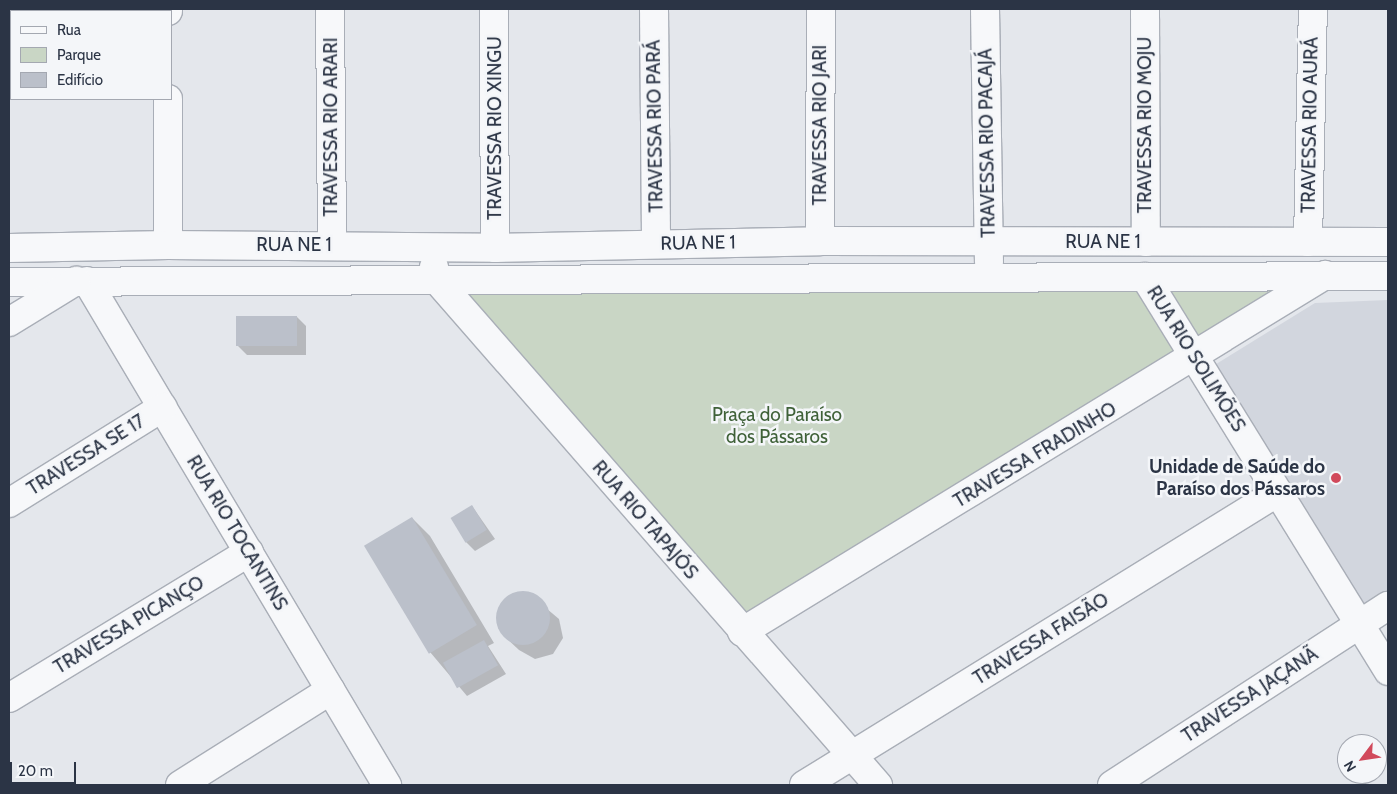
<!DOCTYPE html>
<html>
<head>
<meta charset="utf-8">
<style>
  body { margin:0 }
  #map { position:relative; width:1397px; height:794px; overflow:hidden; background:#e4e7ec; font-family:Cabin,sans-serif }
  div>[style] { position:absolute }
  .built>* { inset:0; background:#d2d6de }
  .green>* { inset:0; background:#c9d6c5 }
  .shadow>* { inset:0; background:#0003 }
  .building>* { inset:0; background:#bbc0ca; transform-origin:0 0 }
  .round { border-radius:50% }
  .roads { filter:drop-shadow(1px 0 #a9aeb7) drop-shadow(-1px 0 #a9aeb7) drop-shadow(0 1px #a9aeb7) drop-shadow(0 -1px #a9aeb7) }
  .minor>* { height:28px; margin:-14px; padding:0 14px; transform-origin:14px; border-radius:14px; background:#f7f8fa }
  .dots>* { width:14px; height:14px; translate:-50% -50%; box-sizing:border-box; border:2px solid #f4f6f9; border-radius:50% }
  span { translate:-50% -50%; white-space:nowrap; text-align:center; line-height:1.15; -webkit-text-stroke:5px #f4f6f9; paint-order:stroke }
  .street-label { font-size:19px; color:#2b3445 }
  .park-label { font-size:19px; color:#3f6138 }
  .poi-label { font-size:19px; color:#2b3445; font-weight:700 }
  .right { translate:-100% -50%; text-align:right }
  .frame { position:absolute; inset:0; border:10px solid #2b3445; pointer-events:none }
  .legend { position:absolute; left:10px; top:10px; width:162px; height:90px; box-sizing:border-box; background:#f4f6f9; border:1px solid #a4a8b1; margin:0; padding:6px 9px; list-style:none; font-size:15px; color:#2b3445 }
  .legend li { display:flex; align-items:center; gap:10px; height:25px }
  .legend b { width:25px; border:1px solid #a4a8b1 }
  .north { position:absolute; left:1337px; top:734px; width:50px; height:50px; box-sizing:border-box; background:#f4f6f9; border:1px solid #a4a8b1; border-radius:50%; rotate:239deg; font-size:14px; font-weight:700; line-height:20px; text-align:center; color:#2b3445 }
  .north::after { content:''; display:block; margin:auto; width:18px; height:22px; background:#d1495b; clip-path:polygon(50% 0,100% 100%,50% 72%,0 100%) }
  .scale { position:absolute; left:10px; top:762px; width:66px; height:22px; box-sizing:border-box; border:2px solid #2b3445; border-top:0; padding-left:6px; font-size:15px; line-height:18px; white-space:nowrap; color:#2b3445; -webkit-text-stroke:4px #f4f6f9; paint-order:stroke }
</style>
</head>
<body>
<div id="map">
  <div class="built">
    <div style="clip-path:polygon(1388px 300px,1388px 591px,1365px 606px,1213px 366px,1315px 303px)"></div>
  </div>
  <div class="green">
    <div style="clip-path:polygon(443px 272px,1294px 282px,748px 622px)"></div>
  </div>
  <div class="shadow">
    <div style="clip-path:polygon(297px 317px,306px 326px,306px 355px,247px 355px,238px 346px)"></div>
    <div style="clip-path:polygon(472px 506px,495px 539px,475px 551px,466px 542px)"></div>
    <div style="clip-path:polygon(412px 518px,430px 536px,494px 643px,488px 646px,506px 674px,467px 696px,430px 652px,366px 546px)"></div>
    <div style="clip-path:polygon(517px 593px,528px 593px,559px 619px,563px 638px,553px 654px,535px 659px,519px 650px,504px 636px,497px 617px,500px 606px)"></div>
  </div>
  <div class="building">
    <div style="left:236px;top:316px;width:61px;height:30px"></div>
    <div style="left:472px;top:505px;width:29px;height:25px;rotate:59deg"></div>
    <div style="left:412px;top:517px;width:126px;height:56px;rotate:59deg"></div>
    <div class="round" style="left:496px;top:591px;width:54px;height:54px"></div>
    <div style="left:484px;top:640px;width:29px;height:47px;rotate:61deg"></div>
  </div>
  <div class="roads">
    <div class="minor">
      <div style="left:168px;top:9px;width:2px;rotate:90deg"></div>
      <div style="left:330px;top:9px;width:236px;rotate:89.5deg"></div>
      <div style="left:494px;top:9px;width:239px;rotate:89.8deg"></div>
      <div style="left:654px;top:9px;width:235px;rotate:89.5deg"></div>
      <div style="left:985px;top:9px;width:253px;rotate:89.1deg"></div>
      <div style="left:1145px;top:9px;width:233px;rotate:89.8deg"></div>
      <div style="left:168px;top:99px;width:146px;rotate:90deg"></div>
      <div style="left:820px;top:241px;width:232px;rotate:-89.8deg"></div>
      <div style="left:1308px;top:242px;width:233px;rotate:-88.8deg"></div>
      <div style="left:9px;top:248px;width:159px;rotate:-1.1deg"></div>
      <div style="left:168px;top:245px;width:327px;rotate:0.5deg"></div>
      <div style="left:495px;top:248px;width:325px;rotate:-1.2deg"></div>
      <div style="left:820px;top:241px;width:568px;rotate:0.1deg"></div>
      <div style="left:434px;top:267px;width:12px;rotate:81deg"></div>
      <div style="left:436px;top:279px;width:672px;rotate:48.86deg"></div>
      <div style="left:1145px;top:277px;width:463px;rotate:58.3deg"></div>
      <div style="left:87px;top:281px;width:587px;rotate:59.24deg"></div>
      <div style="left:9px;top:282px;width:1379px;rotate:-0.25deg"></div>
      <div style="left:9px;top:322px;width:79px;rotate:-31.5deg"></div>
      <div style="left:9px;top:503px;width:181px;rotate:-31.9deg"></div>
      <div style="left:742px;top:632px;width:684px;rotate:-31.48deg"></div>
      <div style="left:9px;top:698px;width:281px;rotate:-31.3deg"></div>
      <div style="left:180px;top:785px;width:178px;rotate:-32.2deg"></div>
      <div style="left:804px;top:785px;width:557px;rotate:-31.72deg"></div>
      <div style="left:1112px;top:785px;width:329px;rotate:-33deg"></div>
    </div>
  </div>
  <div class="dots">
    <div style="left:1336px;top:478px;background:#d1495b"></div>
  </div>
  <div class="street-label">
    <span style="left:820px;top:125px;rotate:-90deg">TRAVESSA RIO JARI</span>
    <span style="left:1145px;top:125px;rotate:-90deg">TRAVESSA RIO MOJU</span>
    <span style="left:1310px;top:125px;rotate:-89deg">TRAVESSA RIO AURÁ</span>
    <span style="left:655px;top:126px;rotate:-91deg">TRAVESSA RIO PARÁ</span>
    <span style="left:331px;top:127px;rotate:-90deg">TRAVESSA RIO ARARI</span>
    <span style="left:495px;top:128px;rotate:-90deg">TRAVESSA RIO XINGU</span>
    <span style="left:987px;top:143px;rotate:-91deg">TRAVESSA RIO PACAJÁ</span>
    <span style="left:1103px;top:242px">RUA NE 1</span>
    <span style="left:698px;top:243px;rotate:-1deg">RUA NE 1</span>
    <span style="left:294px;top:245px">RUA NE 1</span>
    <span style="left:1196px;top:359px;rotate:58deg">RUA RIO SOLIMÕES</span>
    <span style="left:86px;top:455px;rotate:-32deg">TRAVESSA SE 17</span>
    <span style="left:1035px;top:455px;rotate:-31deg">TRAVESSA FRADINHO</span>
    <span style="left:645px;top:520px;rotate:49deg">RUA RIO TAPAJÓS</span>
    <span style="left:237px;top:533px;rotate:59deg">RUA RIO TOCANTINS</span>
    <span style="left:129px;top:625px;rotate:-31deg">TRAVESSA PICANÇO</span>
    <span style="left:1041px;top:639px;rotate:-32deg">TRAVESSA FAISÃO</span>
    <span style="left:1250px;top:695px;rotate:-33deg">TRAVESSA JAÇANÃ</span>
  </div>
  <div class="park-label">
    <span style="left:777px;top:426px">Praça do Paraíso<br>dos Pássaros</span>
  </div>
  <div class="poi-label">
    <span class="right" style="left:1325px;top:478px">Unidade de Saúde do<br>Paraíso dos Pássaros</span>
  </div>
  <div class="frame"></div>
  <ul class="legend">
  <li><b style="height:6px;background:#f7f8fa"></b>Rua</li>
  <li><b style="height:14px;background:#c9d6c5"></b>Parque</li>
  <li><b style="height:14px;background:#bbc0ca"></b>Edifício</li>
  </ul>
  <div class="north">N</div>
  <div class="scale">20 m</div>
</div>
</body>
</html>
